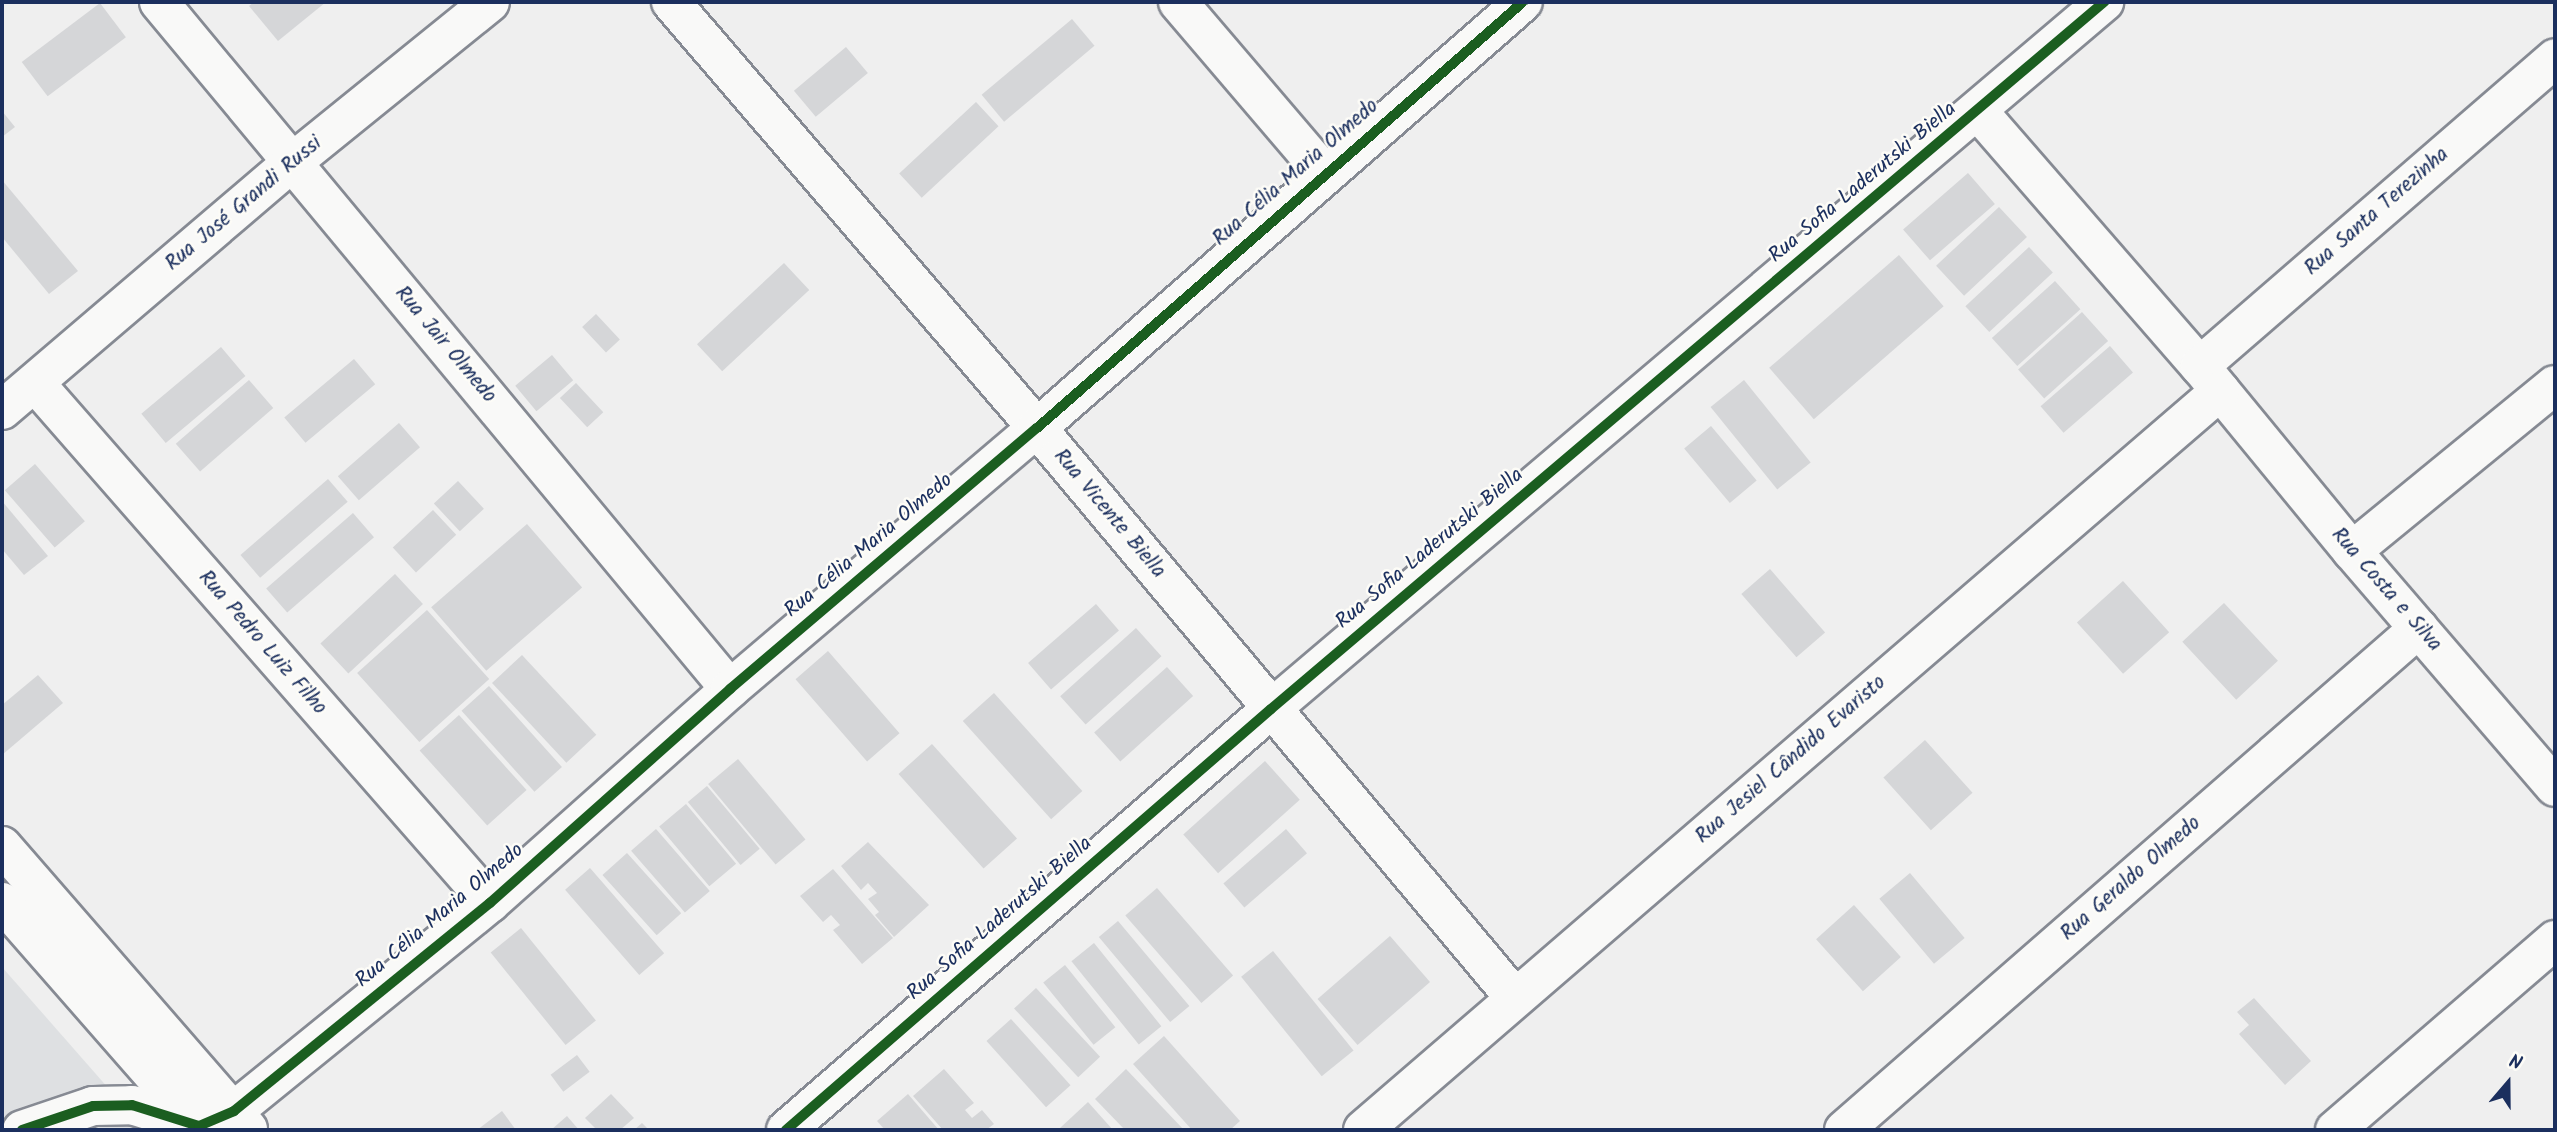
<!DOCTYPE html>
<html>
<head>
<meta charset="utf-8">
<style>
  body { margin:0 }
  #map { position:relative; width:2557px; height:1132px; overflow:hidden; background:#efefef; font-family:Kalam,sans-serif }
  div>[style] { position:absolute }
  .green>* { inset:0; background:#dee0e2 }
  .building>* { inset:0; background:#d5d6d8; transform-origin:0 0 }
  .roads { filter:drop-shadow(2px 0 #868a93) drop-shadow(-2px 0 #868a93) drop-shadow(0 2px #868a93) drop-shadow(0 -2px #868a93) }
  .minor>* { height:38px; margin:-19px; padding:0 19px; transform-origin:19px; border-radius:19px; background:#f9f9f8 }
  .cycleway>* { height:10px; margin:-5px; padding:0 5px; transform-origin:5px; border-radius:5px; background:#1b5e20 }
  span { translate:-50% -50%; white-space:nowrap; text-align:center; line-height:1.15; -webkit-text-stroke:5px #fdfcf7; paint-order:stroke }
  .street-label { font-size:21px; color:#1b2f5e }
  .frame { position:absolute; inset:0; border:4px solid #1b2f5e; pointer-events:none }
  .north { position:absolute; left:2473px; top:1048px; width:70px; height:70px; -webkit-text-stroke:5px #fdfcf7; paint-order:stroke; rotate:20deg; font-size:19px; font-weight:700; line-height:28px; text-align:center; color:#1b2f5e }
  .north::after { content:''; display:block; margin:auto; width:24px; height:32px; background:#1b2f5e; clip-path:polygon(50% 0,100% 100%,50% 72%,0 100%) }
</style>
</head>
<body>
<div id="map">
  <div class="green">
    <div style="clip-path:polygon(2px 967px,145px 1130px,2px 1130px)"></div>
  </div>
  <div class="building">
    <div style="clip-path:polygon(254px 2px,326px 2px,278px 41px,249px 6px)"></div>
    <div style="left:100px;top:3px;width:43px;height:98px;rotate:53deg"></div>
    <div style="left:1072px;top:19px;width:35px;height:118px;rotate:50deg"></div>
    <div style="left:846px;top:47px;width:34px;height:68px;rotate:50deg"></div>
    <div style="left:976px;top:102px;width:33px;height:105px;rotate:47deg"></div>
    <div style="clip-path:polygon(2px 111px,15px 127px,2px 137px)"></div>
    <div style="left:1968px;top:173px;width:41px;height:86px;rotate:49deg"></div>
    <div style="clip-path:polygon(2px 180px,78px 271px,49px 294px,2px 237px)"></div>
    <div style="left:1999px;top:207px;width:41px;height:86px;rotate:47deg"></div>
    <div style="left:2029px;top:247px;width:35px;height:87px;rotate:47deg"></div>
    <div style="left:1899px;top:255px;width:68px;height:172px;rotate:49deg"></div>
    <div style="left:784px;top:263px;width:37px;height:119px;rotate:47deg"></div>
    <div style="left:2055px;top:281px;width:38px;height:85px;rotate:48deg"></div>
    <div style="left:2082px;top:312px;width:39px;height:86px;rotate:48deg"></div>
    <div style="left:596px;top:314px;width:35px;height:19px;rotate:47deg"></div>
    <div style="left:2110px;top:346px;width:35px;height:92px;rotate:49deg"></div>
    <div style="left:221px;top:347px;width:38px;height:104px;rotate:50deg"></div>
    <div style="left:552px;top:355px;width:33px;height:48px;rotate:50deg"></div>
    <div style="left:354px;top:359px;width:33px;height:91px;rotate:50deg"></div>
    <div style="left:249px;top:380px;width:37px;height:97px;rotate:49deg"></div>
    <div style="left:1744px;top:380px;width:106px;height:43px;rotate:51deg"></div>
    <div style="left:576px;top:383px;width:40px;height:22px;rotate:47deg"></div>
    <div style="left:399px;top:423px;width:32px;height:81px;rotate:49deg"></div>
    <div style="left:1711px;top:426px;width:71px;height:35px;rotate:50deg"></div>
    <div style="left:35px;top:464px;width:76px;height:40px;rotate:49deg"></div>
    <div style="left:328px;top:479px;width:30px;height:116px;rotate:49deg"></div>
    <div style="left:458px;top:481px;width:38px;height:33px;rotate:47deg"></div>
    <div style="clip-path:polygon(2px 501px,48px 556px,24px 575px,2px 549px)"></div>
    <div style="left:433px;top:510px;width:34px;height:55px;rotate:47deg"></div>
    <div style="left:353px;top:513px;width:32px;height:115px;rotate:49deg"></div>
    <div style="left:527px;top:524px;width:84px;height:127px;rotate:49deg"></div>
    <div style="left:1770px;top:569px;width:84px;height:38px;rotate:49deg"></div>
    <div style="left:395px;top:574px;width:41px;height:102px;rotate:47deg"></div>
    <div style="left:2123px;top:581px;width:69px;height:62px;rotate:48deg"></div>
    <div style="left:2224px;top:603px;width:79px;height:57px;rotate:47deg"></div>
    <div style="left:1096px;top:604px;width:35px;height:90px;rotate:49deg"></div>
    <div style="left:427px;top:610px;width:93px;height:94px;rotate:48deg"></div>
    <div style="left:1136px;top:628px;width:38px;height:102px;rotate:48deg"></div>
    <div style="left:828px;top:651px;width:109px;height:43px;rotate:49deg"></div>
    <div style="left:522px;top:655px;width:109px;height:41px;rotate:47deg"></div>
    <div style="left:1167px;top:667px;width:39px;height:98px;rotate:48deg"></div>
    <div style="clip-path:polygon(38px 675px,63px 703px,2px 755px,2px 705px)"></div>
    <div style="left:489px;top:686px;width:109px;height:37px;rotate:48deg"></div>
    <div style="left:994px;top:693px;width:132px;height:42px;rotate:48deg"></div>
    <div style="left:459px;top:715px;width:101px;height:53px;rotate:48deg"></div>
    <div style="left:1925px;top:740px;width:71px;height:56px;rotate:48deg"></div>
    <div style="left:932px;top:744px;width:127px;height:45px;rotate:48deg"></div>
    <div style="left:738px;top:759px;width:105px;height:39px;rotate:50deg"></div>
    <div style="left:1265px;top:761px;width:52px;height:110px;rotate:48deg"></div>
    <div style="left:707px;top:786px;width:82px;height:25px;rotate:50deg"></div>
    <div style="left:686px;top:804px;width:78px;height:35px;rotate:50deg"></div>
    <div style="left:656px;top:829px;width:82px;height:33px;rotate:49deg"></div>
    <div style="left:1286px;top:829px;width:32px;height:83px;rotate:49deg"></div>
    <div style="clip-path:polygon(868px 842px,929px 905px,894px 937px,875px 915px,879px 912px,868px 899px,877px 893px,868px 883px,861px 890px,841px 866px)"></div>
    <div style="left:627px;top:853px;width:81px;height:33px;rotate:48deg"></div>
    <div style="left:590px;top:868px;width:113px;height:33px;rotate:49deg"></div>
    <div style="clip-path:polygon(833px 869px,893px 938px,862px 964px,833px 930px,840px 925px,831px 915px,823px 922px,800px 896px)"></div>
    <div style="left:1910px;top:873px;width:85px;height:40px;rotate:50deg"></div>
    <div style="left:1157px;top:888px;width:116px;height:42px;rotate:49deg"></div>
    <div style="left:1854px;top:905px;width:70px;height:51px;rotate:48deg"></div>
    <div style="left:1118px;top:921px;width:111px;height:25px;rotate:50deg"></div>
    <div style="left:521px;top:928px;width:119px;height:39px;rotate:51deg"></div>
    <div style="left:1390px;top:936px;width:61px;height:96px;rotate:49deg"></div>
    <div style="left:1094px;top:943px;width:107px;height:29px;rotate:51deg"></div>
    <div style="left:1273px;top:951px;width:128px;height:41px;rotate:51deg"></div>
    <div style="left:1065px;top:965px;width:80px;height:28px;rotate:51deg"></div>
    <div style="left:1036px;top:988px;width:94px;height:30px;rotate:47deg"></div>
    <div style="clip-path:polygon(2254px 998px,2311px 1061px,2285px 1085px,2239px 1034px,2249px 1025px,2237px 1012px)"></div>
    <div style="left:1011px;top:1019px;width:89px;height:33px;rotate:48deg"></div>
    <div style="clip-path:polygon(1164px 1036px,1240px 1121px,1230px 1130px,1192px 1130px,1133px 1064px)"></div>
    <div style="left:577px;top:1055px;width:21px;height:33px;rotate:53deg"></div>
    <div style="clip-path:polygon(944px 1069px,974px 1103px,965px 1110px,972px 1118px,982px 1110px,994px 1124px,986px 1130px,943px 1130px,913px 1096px)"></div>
    <div style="clip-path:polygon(1126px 1069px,1184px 1130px,1125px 1130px,1095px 1099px)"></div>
    <div style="clip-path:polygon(611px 1094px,634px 1118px,620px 1130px,597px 1130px,585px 1118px)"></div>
    <div style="clip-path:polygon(908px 1094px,939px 1130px,885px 1130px,877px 1121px)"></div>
    <div style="clip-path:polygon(1088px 1102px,1113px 1130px,1063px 1130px,1060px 1128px)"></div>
    <div style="clip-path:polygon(502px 1111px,516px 1130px,477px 1130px)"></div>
    <div style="clip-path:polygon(567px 1116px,579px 1130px,551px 1130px)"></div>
    <div style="clip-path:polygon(642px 1123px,649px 1130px,634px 1130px)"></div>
  </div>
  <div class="roads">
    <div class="minor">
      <div style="left:159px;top:2px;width:893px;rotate:50.27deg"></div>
      <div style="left:671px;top:2px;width:562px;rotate:49.33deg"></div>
      <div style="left:1037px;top:428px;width:744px;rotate:50.02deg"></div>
      <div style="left:1178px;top:2px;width:225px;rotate:49.5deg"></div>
      <div style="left:1978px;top:111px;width:338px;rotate:49deg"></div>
      <div style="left:2200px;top:366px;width:239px;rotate:50.6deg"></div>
      <div style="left:2352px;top:551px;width:311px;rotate:49.3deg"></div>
      <div style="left:2200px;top:366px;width:470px;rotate:-40.9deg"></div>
      <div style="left:35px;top:383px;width:691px;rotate:48.81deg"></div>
      <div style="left:2px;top:410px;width:384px;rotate:-40.5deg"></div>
      <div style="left:294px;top:161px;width:252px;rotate:-39deg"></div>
      <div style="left:2352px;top:551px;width:262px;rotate:-39.3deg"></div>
      <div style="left:2px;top:846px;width:375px;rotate:49deg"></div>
      <div style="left:2px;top:902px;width:299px;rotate:48.8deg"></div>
      <div style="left:22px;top:1130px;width:75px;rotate:-18.7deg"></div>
      <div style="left:93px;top:1106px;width:39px;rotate:-1deg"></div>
      <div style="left:132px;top:1105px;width:70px;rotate:17.4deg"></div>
      <div style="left:199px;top:1126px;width:38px;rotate:-23deg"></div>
      <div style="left:234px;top:1111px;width:330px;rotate:-39.1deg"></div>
      <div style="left:490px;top:903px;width:322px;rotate:-41.7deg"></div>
      <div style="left:730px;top:689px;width:403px;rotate:-40.4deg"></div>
      <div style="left:1037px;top:428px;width:646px;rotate:-41.24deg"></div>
      <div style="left:786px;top:1130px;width:642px;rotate:-40.96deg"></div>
      <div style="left:1271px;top:709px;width:1093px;rotate:-40.32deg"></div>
      <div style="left:1363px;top:1130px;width:1132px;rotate:-40.77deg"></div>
      <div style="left:1844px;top:1130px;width:763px;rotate:-41.12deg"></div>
      <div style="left:2335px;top:1130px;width:291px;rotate:-40.8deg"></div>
    </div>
  </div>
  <div class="cycleway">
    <div style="left:22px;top:1130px;width:75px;rotate:-18.7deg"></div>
    <div style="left:93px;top:1106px;width:39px;rotate:-1deg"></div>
    <div style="left:132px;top:1105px;width:70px;rotate:17.4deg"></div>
    <div style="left:199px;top:1126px;width:38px;rotate:-23deg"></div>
    <div style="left:234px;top:1111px;width:330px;rotate:-39.1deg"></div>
    <div style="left:490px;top:903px;width:322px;rotate:-41.7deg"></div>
    <div style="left:730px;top:689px;width:403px;rotate:-40.4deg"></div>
    <div style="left:1037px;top:428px;width:646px;rotate:-41.24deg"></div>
    <div style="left:786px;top:1130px;width:642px;rotate:-40.96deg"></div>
    <div style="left:1271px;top:709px;width:1093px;rotate:-40.32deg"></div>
  </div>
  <div class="street-label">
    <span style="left:1296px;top:173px;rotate:-41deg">Rua Célia Maria Olmedo</span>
    <span style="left:1863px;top:183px;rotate:-40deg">Rua Sofia Laderutski Biella</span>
    <span style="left:244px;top:204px;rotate:-40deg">Rua José Grandi Russi</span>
    <span style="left:2377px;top:212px;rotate:-41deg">Rua Santa Terezinha</span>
    <span style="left:445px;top:345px;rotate:50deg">Rua Jair Olmedo</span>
    <span style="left:1109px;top:514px;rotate:50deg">Rua Vicente Biella</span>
    <span style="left:869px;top:546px;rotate:-40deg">Rua Célia Maria Olmedo</span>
    <span style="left:1430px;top:549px;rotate:-40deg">Rua Sofia Laderutski Biella</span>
    <span style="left:2386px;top:590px;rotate:49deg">Rua Costa e Silva</span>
    <span style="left:262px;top:643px;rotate:49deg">Rua Pedro Luiz Filho</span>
    <span style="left:1791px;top:760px;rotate:-41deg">Rua Jesiel Cândido Evaristo</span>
    <span style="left:2131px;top:879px;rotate:-41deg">Rua Geraldo Olmedo</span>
    <span style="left:440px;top:916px;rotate:-40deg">Rua Célia Maria Olmedo</span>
    <span style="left:1000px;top:919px;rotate:-41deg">Rua Sofia Laderutski Biella</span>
  </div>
  <div class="frame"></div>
  <div class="north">N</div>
</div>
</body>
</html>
